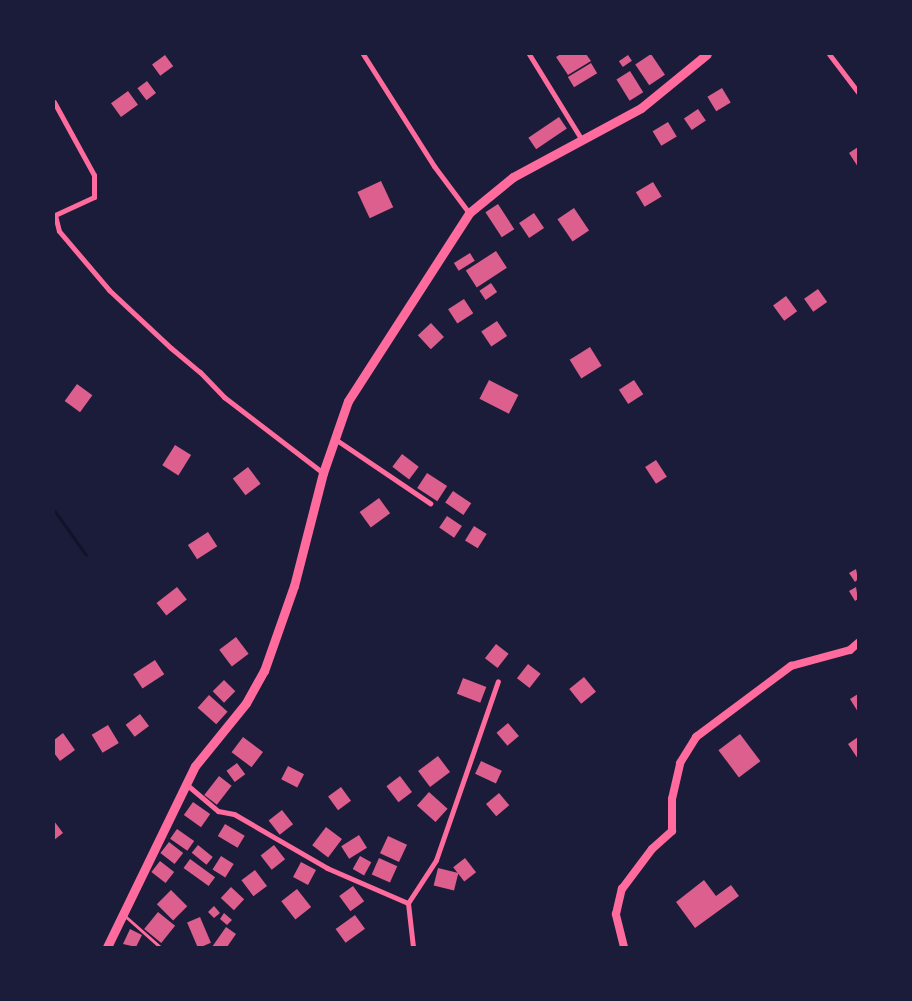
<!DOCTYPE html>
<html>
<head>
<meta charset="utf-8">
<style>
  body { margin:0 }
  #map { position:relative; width:912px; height:1001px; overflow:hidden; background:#1b1b3a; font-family:Poppins,sans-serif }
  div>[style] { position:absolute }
  .stream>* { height:3px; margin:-1.5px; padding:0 1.5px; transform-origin:1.5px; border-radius:1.5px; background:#12122b }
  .building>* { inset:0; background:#dd5f8e; transform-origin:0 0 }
  .service>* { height:3px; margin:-1.5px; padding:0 1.5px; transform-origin:1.5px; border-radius:1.5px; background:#ff6b9d }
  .minor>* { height:5px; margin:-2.5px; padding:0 2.5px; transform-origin:2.5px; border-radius:2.5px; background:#ff6b9d }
  .tertiary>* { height:8px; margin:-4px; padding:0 4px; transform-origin:4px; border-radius:4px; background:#ff6b9d }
  .secondary>* { height:9px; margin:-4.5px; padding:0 4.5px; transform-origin:4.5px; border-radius:4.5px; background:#ff6b9d }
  span { translate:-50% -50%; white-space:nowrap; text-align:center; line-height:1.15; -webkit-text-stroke:4px #1b1b3a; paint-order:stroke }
  .frame { position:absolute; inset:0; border:55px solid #1b1b3a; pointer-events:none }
</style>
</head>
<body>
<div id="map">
  <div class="stream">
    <div style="left:54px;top:510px;width:55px;rotate:54.6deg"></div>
  </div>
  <div class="building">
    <div style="clip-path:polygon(561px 54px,586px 54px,591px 61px,568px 75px,556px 57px)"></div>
    <div style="left:651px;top:54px;width:25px;height:19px;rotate:56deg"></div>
    <div style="left:165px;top:55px;width:14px;height:16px;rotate:54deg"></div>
    <div style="left:628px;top:55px;width:7px;height:11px;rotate:56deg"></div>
    <div style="left:591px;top:63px;width:12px;height:27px;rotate:59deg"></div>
    <div style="left:630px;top:71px;width:25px;height:16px;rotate:58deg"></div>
    <div style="left:147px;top:81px;width:15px;height:12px;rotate:53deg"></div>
    <div style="left:722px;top:88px;width:17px;height:17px;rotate:59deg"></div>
    <div style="left:128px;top:91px;width:17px;height:21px;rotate:54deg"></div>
    <div style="left:698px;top:109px;width:14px;height:17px;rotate:56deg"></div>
    <div style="left:559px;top:117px;width:14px;height:37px;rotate:56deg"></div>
    <div style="left:668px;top:122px;width:17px;height:18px;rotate:59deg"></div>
    <div style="clip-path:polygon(858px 147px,858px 167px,849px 153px)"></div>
    <div style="left:381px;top:181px;width:29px;height:26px;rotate:65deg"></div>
    <div style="left:653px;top:182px;width:17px;height:20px;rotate:59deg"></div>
    <div style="left:498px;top:204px;width:30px;height:15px;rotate:57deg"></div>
    <div style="left:574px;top:208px;width:27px;height:20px;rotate:56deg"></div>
    <div style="left:534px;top:213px;width:18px;height:18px;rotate:56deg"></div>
    <div style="left:496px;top:251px;width:20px;height:36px;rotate:57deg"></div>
    <div style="left:470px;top:253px;width:9px;height:19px;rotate:58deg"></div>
    <div style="left:491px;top:283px;width:11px;height:14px;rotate:56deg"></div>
    <div style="left:818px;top:289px;width:16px;height:17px;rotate:55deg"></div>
    <div style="left:786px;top:296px;width:19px;height:16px;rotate:54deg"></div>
    <div style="left:464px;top:299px;width:17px;height:19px;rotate:57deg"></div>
    <div style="left:497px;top:321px;width:18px;height:19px;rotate:56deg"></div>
    <div style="left:431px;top:323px;width:19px;height:18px;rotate:47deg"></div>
    <div style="left:590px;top:347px;width:22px;height:24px;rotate:58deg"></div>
    <div style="left:489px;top:380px;width:33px;height:21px;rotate:27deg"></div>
    <div style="left:634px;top:380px;width:17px;height:18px;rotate:57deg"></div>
    <div style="left:77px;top:384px;width:19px;height:21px;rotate:36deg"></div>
    <div style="left:175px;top:445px;width:19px;height:24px;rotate:32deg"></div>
    <div style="left:402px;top:454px;width:21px;height:16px;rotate:37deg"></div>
    <div style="left:656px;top:460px;width:20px;height:13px;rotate:57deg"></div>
    <div style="left:248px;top:467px;width:21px;height:19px;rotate:53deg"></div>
    <div style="left:427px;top:473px;width:24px;height:18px;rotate:33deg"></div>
    <div style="left:453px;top:491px;width:22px;height:14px;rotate:34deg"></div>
    <div style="left:379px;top:498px;width:19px;height:24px;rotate:54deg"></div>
    <div style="left:447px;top:516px;width:18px;height:14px;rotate:34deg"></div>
    <div style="left:474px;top:526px;width:15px;height:17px;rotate:32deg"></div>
    <div style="left:208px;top:532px;width:17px;height:24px;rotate:57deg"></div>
    <div style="clip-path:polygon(856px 569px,858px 579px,855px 582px,849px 573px)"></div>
    <div style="left:177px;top:587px;width:16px;height:26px;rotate:52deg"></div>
    <div style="clip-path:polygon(856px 587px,858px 599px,855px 601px,849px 591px)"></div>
    <div style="left:236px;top:637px;width:21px;height:21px;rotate:53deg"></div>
    <div style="left:496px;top:644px;width:16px;height:18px;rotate:38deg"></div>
    <div style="left:155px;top:660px;width:17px;height:26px;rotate:57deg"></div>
    <div style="left:528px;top:664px;width:16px;height:18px;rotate:38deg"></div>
    <div style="left:584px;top:677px;width:19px;height:19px;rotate:51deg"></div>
    <div style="left:463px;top:678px;width:25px;height:17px;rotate:21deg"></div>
    <div style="left:224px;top:680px;width:16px;height:16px;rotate:45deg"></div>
    <div style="clip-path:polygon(858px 694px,858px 712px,850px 699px)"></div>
    <div style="left:209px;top:695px;width:25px;height:17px;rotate:42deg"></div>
    <div style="left:140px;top:714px;width:15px;height:18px;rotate:53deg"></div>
    <div style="left:508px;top:723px;width:17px;height:15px;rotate:50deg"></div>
    <div style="left:108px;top:725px;width:21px;height:19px;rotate:59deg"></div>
    <div style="clip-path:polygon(63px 733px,75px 750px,60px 761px,54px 753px,54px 740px)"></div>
    <div style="left:740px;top:734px;width:34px;height:27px;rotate:53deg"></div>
    <div style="left:243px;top:737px;width:25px;height:19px;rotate:37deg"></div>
    <div style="clip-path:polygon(858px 737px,858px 759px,848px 744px)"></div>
    <div style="left:438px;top:756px;width:20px;height:25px;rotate:53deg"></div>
    <div style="left:481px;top:761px;width:23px;height:14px;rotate:25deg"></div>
    <div style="left:237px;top:763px;width:14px;height:13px;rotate:54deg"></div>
    <div style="left:288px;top:766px;width:18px;height:15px;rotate:27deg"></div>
    <div style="left:219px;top:776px;width:16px;height:24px;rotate:38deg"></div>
    <div style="left:400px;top:776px;width:20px;height:17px;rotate:53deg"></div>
    <div style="left:341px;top:787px;width:17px;height:16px;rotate:54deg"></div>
    <div style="left:429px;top:792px;width:25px;height:18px;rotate:42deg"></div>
    <div style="left:499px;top:793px;width:16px;height:17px;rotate:50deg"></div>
    <div style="left:193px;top:802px;width:21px;height:16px;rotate:35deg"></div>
    <div style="left:282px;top:810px;width:18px;height:17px;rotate:52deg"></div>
    <div style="clip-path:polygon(54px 821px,63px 833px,54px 840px)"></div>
    <div style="left:225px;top:824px;width:23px;height:14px;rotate:31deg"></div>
    <div style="left:326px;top:827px;width:20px;height:23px;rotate:37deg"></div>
    <div style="left:177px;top:829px;width:21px;height:12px;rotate:35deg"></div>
    <div style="left:359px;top:835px;width:15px;height:21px;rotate:58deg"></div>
    <div style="left:388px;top:836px;width:21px;height:19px;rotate:25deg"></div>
    <div style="left:169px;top:842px;width:18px;height:14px;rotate:38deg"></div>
    <div style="left:198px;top:845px;width:19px;height:10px;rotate:39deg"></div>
    <div style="left:274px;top:845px;width:18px;height:17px;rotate:52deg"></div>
    <div style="left:221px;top:856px;width:15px;height:16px;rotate:32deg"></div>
    <div style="left:360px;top:856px;width:13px;height:15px;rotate:29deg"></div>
    <div style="left:379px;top:858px;width:20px;height:18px;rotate:24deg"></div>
    <div style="left:465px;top:858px;width:18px;height:15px;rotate:52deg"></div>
    <div style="left:190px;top:859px;width:31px;height:11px;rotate:36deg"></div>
    <div style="left:160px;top:861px;width:18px;height:14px;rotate:38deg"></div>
    <div style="left:301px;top:862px;width:17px;height:17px;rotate:28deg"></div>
    <div style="left:438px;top:868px;width:21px;height:18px;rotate:14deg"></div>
    <div style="left:255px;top:870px;width:20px;height:17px;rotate:53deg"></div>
    <div style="clip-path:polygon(704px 880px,716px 896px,731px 885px,739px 896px,695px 928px,676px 902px)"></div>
    <div style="left:353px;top:886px;width:19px;height:17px;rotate:54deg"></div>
    <div style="left:231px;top:887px;width:18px;height:15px;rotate:43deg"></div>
    <div style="left:297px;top:889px;width:23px;height:20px;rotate:52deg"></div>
    <div style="left:171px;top:890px;width:23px;height:20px;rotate:45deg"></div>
    <div style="clip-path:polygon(214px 906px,220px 913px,214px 918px,208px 912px)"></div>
    <div style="left:158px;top:912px;width:22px;height:22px;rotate:39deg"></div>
    <div style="clip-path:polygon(224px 913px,232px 920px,227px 925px,220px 919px)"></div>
    <div style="left:355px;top:915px;width:17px;height:24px;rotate:54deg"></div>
    <div style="left:200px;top:917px;width:28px;height:14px;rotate:67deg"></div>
    <div style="clip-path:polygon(226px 927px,236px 934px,227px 947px,212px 947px)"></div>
    <div style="clip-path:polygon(130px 929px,142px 935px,136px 947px,123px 944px)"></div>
  </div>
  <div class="service">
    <div style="left:125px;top:916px;width:47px;rotate:41.5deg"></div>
  </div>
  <div class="minor">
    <div style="left:363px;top:54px;width:133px;rotate:57.6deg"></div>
    <div style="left:434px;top:166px;width:59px;rotate:53.3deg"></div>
    <div style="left:529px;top:54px;width:101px;rotate:58.4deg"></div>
    <div style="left:829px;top:54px;width:48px;rotate:52.7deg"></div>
    <div style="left:54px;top:102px;width:83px;rotate:61.3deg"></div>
    <div style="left:94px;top:175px;width:22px;rotate:90deg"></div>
    <div style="left:94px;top:197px;width:43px;rotate:155.2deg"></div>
    <div style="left:55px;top:215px;width:16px;rotate:76deg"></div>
    <div style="left:59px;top:231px;width:77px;rotate:49.7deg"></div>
    <div style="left:109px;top:290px;width:85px;rotate:43.1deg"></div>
    <div style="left:171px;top:348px;width:38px;rotate:40deg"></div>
    <div style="left:200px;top:372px;width:35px;rotate:46deg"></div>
    <div style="left:224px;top:397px;width:125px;rotate:37.5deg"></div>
    <div style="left:335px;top:439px;width:115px;rotate:34deg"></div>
    <div style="left:186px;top:784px;width:42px;rotate:40.2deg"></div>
    <div style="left:218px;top:811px;width:16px;rotate:11deg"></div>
    <div style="left:234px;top:814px;width:108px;rotate:30.1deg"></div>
    <div style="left:327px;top:868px;width:88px;rotate:23.4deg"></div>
    <div style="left:408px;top:903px;width:44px;rotate:83.5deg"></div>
    <div style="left:408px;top:903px;width:51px;rotate:-56.9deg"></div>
    <div style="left:436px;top:860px;width:189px;rotate:-70.9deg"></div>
  </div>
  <div class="tertiary">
    <div style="left:624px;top:947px;width:34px;rotate:-104deg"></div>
    <div style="left:616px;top:914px;width:26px;rotate:-77deg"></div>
    <div style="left:622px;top:889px;width:50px;rotate:-53.1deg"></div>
    <div style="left:652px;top:849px;width:27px;rotate:-42deg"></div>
    <div style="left:672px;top:831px;width:32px;rotate:-90deg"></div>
    <div style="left:672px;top:799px;width:37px;rotate:-77deg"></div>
    <div style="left:680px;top:763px;width:31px;rotate:-58deg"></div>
    <div style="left:696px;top:737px;width:119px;rotate:-36.8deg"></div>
    <div style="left:791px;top:666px;width:61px;rotate:-15.2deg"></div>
    <div style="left:850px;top:650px;width:11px;rotate:-41deg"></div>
  </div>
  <div class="secondary">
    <div style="left:107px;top:947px;width:201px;rotate:-64.1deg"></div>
    <div style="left:195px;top:766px;width:81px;rotate:-51deg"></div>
    <div style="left:246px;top:703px;width:37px;rotate:-61deg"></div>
    <div style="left:264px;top:671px;width:90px;rotate:-70.6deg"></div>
    <div style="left:294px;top:586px;width:117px;rotate:-75.6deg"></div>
    <div style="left:323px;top:473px;width:76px;rotate:-70.9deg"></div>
    <div style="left:348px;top:401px;width:224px;rotate:-57.2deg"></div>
    <div style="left:469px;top:213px;width:57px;rotate:-39.3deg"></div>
    <div style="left:513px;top:177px;width:145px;rotate:-28.3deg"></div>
    <div style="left:641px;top:108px;width:85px;rotate:-39.3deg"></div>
  </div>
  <div class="frame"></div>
</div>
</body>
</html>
